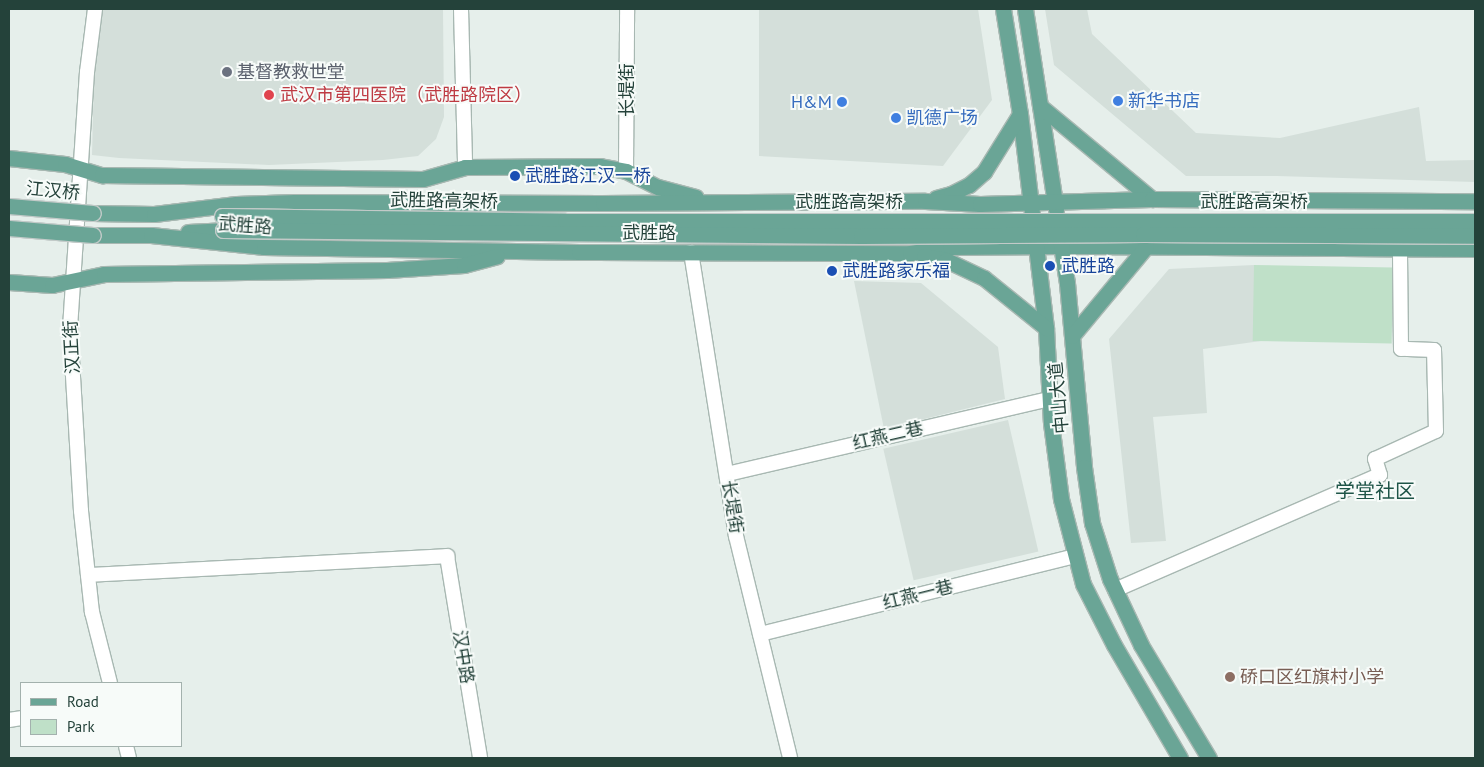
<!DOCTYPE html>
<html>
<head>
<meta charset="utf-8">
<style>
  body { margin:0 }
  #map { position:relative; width:1484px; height:767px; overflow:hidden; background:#e6efeb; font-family:"PT Sans","Noto Sans SC",sans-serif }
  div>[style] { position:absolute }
  .built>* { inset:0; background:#d4dfda; transform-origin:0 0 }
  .green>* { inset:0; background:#bfe0c8; transform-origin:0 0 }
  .roads { filter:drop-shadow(1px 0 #a8b8b2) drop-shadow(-1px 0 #a8b8b2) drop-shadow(0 1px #a8b8b2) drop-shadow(0 -1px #a8b8b2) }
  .minor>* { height:14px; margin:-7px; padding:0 7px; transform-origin:7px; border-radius:7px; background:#fff }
  .major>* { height:15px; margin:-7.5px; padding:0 7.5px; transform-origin:7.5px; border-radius:7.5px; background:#6aa596 }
  .bridges { filter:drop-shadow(1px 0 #c2cac8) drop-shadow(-1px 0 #c2cac8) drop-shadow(0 1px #c2cac8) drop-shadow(0 -1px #c2cac8) }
  .major-bridge>* { height:15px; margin:-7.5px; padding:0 7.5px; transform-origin:7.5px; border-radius:7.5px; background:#6aa596 }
  .dots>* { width:14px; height:14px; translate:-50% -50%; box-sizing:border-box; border:2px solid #f7fbf9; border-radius:50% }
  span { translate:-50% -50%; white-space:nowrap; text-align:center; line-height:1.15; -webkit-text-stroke:4px #f7fbf9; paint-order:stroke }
  .worship-label { font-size:18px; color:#5b616d }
  .left { translate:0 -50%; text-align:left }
  .street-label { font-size:18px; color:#24423a }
  .health-label { font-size:18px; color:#be3a42 }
  .shop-label { font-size:18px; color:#366cbe }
  .right { translate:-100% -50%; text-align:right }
  .transit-label { font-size:18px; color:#164399 }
  .education-label { font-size:18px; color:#785e54 }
  .quarter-label { font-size:20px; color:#1f5548 }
  .frame { position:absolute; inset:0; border:10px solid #24423a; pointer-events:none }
  .legend { position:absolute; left:20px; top:682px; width:162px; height:65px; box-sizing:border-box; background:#f7fbf9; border:1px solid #a3b1ad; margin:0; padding:6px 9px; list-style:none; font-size:15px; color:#24423a }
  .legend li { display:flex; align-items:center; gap:10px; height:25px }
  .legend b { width:25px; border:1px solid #a3b1ad }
</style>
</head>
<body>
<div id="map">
  <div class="built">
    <div style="clip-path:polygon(102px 9px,443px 9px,444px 117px,436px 139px,418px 156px,383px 160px,269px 165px,119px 158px,92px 155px,94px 74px)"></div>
    <div style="clip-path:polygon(759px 9px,978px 9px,992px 100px,943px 166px,759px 156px)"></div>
    <div style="clip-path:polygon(1045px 9px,1087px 9px,1092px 34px,1196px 133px,1280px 138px,1419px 107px,1426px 161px,1475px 160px,1475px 182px,1277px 176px,1186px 176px,1054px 65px)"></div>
    <div style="clip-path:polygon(1254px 265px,1261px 341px,1203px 349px,1207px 413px,1153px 417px,1166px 541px,1131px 543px,1109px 339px,1169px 269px)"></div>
    <div style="clip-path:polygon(854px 281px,921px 283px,998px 347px,1005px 399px,884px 429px)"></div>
    <div style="left:1008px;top:420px;width:135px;height:128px;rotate:77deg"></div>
  </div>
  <div class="green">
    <div style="left:1254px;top:265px;width:139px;height:76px;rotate:1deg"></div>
  </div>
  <div class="roads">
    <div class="minor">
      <div style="left:95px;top:9px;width:64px;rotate:97.2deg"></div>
      <div style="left:87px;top:72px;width:255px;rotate:93.8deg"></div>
      <div style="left:70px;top:326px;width:185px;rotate:86.6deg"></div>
      <div style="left:81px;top:511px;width:102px;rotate:83.8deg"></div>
      <div style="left:92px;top:612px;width:73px;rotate:75.8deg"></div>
      <div style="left:461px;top:9px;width:158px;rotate:88.5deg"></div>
      <div style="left:626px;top:171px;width:162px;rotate:-89.6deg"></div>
      <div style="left:691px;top:252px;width:288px;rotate:81deg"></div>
      <div style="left:736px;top:536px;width:228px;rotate:76.3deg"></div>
      <div style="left:727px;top:474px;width:332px;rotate:-13.1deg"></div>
      <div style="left:88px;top:575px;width:360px;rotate:-3deg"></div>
      <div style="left:447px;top:556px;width:205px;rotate:80.7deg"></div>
      <div style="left:1115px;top:590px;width:289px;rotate:-23.5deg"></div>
      <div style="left:1380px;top:475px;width:17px;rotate:-107deg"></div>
      <div style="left:1375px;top:459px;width:67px;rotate:-24.7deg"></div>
      <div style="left:1436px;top:431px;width:81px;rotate:-91.4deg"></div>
      <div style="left:1434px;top:350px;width:33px;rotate:-178deg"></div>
      <div style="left:1401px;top:349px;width:100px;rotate:-90.6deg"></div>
      <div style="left:760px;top:634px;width:325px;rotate:-13.9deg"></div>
      <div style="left:9px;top:720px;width:12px;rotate:-9deg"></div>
      <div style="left:126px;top:746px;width:12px;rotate:76deg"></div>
    </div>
    <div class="major">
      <div style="left:1003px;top:9px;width:106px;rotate:80.8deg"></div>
      <div style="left:1020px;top:114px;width:100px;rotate:83.1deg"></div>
      <div style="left:1025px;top:9px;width:203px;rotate:81.2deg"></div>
      <div style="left:1040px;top:106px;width:146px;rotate:39.7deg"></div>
      <div style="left:9px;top:158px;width:56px;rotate:6.1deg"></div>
      <div style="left:65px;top:164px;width:39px;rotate:17deg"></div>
      <div style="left:102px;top:175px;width:321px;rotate:0.7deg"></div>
      <div style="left:423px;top:179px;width:44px;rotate:-15.9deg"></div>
      <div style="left:465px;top:167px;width:135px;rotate:-0.4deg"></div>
      <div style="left:600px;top:166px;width:26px;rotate:11deg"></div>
      <div style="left:626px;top:171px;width:36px;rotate:27deg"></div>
      <div style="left:658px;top:187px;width:39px;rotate:15deg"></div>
      <div style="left:936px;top:198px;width:16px;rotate:-15deg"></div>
      <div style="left:951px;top:194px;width:20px;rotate:-27deg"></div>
      <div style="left:969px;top:185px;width:20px;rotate:-41deg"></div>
      <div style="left:984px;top:172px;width:68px;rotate:-58.2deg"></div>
      <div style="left:93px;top:213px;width:61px;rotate:0.9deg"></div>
      <div style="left:154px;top:214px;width:83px;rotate:-7deg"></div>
      <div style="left:236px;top:204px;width:59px;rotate:-1.9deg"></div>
      <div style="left:295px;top:202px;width:308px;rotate:0.2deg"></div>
      <div style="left:603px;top:203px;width:322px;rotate:-0.4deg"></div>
      <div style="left:925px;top:201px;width:55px;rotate:3.1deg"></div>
      <div style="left:980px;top:204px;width:172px;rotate:-1.7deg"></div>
      <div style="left:1152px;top:199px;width:323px;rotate:0.4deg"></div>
      <div style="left:188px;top:232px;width:35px;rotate:-3deg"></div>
      <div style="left:93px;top:235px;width:58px"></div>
      <div style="left:151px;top:235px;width:114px;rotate:6.1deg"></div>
      <div style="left:264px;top:247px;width:315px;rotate:0.9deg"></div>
      <div style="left:579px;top:252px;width:331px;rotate:0.2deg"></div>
      <div style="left:910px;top:253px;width:40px;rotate:-8.5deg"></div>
      <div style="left:950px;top:247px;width:111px;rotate:-0.5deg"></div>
      <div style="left:1061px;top:246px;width:414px;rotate:0.4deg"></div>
      <div style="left:1035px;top:238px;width:91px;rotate:83deg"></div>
      <div style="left:1046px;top:328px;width:95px;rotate:87deg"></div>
      <div style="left:1051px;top:423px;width:77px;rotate:82.5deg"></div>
      <div style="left:1061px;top:499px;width:88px;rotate:75.5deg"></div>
      <div style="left:1083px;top:584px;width:68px;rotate:63.1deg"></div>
      <div style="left:1114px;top:645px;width:131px;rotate:59.7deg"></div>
      <div style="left:1060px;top:238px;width:46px;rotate:81.2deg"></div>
      <div style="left:1067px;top:283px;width:185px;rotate:84.7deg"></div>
      <div style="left:1084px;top:467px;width:57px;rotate:81.9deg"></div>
      <div style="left:1092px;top:523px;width:59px;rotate:72.2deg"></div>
      <div style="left:1110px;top:579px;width:73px;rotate:64.8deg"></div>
      <div style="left:1141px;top:645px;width:132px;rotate:59deg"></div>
      <div style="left:924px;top:256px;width:22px;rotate:10deg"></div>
      <div style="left:946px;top:260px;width:42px;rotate:25.3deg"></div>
      <div style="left:984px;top:278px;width:80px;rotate:38.9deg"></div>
      <div style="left:9px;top:282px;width:43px;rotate:4deg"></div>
      <div style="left:52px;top:285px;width:53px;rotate:-11.9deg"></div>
      <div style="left:104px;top:274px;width:283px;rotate:-0.8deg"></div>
      <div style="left:387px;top:270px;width:77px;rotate:-3.7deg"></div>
      <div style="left:464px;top:265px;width:34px;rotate:-15deg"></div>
      <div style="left:1072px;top:336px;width:116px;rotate:-50.3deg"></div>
    </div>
  </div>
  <div class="bridges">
    <div class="major-bridge">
      <div style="left:9px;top:206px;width:84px;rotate:4.8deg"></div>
      <div style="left:222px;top:216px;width:343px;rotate:0.8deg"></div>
      <div style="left:565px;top:221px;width:910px"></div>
      <div style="left:9px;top:228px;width:84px;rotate:4.8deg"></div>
      <div style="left:223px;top:230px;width:638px;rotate:0.54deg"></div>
      <div style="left:861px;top:236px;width:282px;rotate:-0.4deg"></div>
      <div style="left:1143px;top:234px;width:332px;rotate:0.3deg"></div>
    </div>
  </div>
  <div class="dots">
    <div style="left:227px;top:72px;background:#6b7280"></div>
    <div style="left:269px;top:95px;background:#e0444e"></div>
    <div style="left:1118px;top:101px;background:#3f7fe0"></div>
    <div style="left:842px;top:102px;background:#3f7fe0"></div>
    <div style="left:896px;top:118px;background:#3f7fe0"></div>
    <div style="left:515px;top:176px;background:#1a4fb4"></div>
    <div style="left:1050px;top:266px;background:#1a4fb4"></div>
    <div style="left:832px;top:271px;background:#1a4fb4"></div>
    <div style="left:1230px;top:677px;background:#8d6e63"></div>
  </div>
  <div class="worship-label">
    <span class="left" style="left:237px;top:72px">基督教救世堂</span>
  </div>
  <div class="street-label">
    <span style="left:627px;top:90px;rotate:-90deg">长堤街</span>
    <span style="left:53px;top:191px;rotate:5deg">江汉桥</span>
    <span style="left:444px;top:201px;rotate:1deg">武胜路高架桥</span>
    <span style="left:849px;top:202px">武胜路高架桥</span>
    <span style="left:1254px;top:202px">武胜路高架桥</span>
    <span style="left:245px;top:226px;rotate:4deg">武胜路</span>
    <span style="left:649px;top:233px">武胜路</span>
    <span style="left:72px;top:347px;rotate:-93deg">汉正街</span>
    <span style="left:1059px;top:398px;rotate:-95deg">中山大道</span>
    <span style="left:888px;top:436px;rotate:-13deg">红燕二巷</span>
    <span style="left:732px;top:507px;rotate:81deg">长堤街</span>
    <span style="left:918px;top:595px;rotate:-14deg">红燕一巷</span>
    <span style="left:463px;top:657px;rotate:81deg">汉中路</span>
  </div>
  <div class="health-label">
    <span class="left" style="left:280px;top:95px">武汉市第四医院（武胜路院区）</span>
  </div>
  <div class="shop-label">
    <span class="left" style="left:1128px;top:101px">新华书店</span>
    <span class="right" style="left:832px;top:102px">H&amp;M</span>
    <span class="left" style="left:906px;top:118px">凯德广场</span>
  </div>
  <div class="transit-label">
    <span class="left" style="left:525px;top:176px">武胜路江汉一桥</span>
    <span class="left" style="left:1061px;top:266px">武胜路</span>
    <span class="left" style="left:842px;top:271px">武胜路家乐福</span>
  </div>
  <div class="education-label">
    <span class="left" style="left:1240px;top:677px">硚口区红旗村小学</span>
  </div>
  <div class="quarter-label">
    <span style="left:1375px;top:491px">学堂社区</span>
  </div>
  <div class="frame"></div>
  <ul class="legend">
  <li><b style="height:6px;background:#6aa596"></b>Road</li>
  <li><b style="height:14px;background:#bfe0c8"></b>Park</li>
  </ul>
</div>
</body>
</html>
